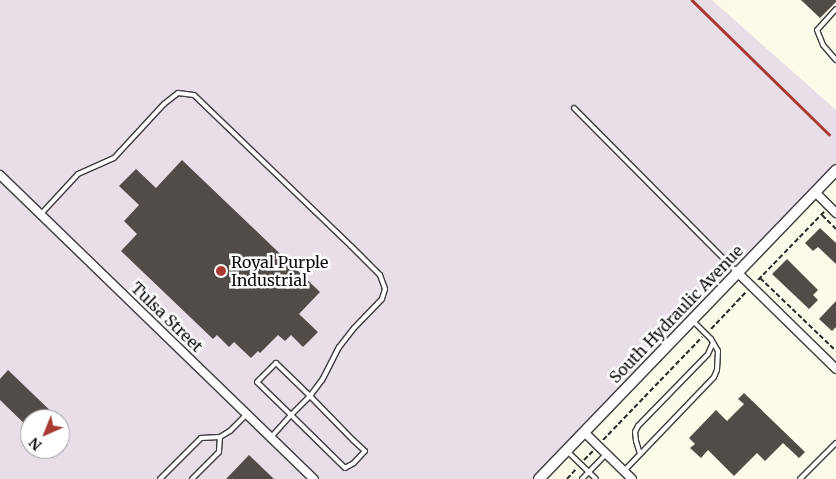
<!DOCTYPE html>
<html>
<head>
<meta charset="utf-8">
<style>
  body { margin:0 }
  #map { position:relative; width:836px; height:479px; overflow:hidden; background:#fcfbe9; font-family:Merriweather,serif }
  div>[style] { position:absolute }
  .industrial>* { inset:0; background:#e8dee8 }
  .building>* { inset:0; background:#514c48 }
  .path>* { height:2px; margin-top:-1px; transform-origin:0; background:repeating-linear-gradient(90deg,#2c2c2c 0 5px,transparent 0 7.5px) }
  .roads { filter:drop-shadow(1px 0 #3d3d3d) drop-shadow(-1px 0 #3d3d3d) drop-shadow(0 1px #3d3d3d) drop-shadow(0 -1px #3d3d3d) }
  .service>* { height:4px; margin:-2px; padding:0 2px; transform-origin:2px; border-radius:2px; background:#fff }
  .minor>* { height:8px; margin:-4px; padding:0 4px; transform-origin:4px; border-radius:4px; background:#fff }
  .tertiary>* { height:10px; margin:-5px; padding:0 5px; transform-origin:5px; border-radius:5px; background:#fff }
  .rail>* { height:2.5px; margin:-1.25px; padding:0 1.25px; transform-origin:1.25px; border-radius:1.25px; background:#a93933 }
  .dots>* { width:14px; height:14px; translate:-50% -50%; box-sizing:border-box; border:2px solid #fff; border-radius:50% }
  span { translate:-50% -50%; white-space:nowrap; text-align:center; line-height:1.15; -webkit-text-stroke:5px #fff; paint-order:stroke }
  .poi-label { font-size:16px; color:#0a0a0a }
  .left { translate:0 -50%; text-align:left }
  .street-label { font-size:16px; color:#0a0a0a }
  .north { position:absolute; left:20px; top:409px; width:50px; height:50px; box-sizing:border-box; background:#fff; border:1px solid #9d9d9d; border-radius:50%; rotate:224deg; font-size:14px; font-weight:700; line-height:20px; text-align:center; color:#0a0a0a }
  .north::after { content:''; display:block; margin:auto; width:18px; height:22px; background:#a93933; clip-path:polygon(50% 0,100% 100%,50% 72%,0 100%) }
</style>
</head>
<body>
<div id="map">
  <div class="industrial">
    <div style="clip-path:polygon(evenodd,0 0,712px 0,836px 110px,836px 171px,539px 479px,0 479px,0 0,30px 419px,60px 419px,60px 449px,30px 449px,30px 419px)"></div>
  </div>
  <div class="building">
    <div style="clip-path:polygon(801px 0,836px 0,836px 2px,820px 18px)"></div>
    <div style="clip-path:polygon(182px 160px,320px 292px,299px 314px,318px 332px,303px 347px,291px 335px,285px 341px,278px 335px,260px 353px,258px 351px,251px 358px,234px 342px,229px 347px,217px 335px,213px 339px,121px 251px,137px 234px,124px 221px,139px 205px,119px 186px,136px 169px,156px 188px)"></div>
    <div style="clip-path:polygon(820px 228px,836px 243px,836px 264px,818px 247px,813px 251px,805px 243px)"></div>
    <div style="clip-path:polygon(787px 259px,818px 290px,813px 295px,818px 300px,809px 309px,772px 274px)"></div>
    <div style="clip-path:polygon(836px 301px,836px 327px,832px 331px,819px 319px)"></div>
    <div style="clip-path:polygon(8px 370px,59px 419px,30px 419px,30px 429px,0 400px,0 379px)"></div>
    <div style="clip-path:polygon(744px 393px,805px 452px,799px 458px,783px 443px,765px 461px,757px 453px,734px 476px,708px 450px,701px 458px,690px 448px,695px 444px,689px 438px,716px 410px,727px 421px,744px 404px,738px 399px)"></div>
    <div style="clip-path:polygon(249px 455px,274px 479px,226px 479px)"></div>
  </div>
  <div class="path">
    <div style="left:822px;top:215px;width:20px;rotate:45deg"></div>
    <div style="left:760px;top:278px;width:105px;rotate:43.8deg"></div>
    <div style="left:758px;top:280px;width:95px;rotate:-45.9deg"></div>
    <div style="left:711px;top:329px;width:51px;rotate:-46.6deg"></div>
    <div style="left:603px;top:440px;width:143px;rotate:-46.1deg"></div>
    <div style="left:584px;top:460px;width:13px;rotate:-45deg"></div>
    <div style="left:567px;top:479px;width:13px;rotate:-48deg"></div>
  </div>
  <div class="roads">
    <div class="service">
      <div style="left:836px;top:9px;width:28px;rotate:132deg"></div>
      <div style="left:817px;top:30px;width:16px;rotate:68deg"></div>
      <div style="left:823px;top:45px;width:20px;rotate:49deg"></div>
      <div style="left:574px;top:108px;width:230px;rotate:45.2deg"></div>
      <div style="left:41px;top:214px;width:54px;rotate:-47.2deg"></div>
      <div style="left:78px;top:174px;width:39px;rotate:-24deg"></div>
      <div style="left:114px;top:158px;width:74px;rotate:-47.2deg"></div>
      <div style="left:164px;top:104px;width:18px;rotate:-38deg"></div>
      <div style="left:178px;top:93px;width:16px;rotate:7deg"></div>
      <div style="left:194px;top:95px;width:218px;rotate:43.9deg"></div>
      <div style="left:351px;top:246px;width:41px;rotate:45deg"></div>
      <div style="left:380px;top:275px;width:15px;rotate:70deg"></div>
      <div style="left:385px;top:289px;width:10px;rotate:107deg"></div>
      <div style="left:382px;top:299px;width:40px;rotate:134deg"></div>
      <div style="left:354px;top:328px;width:24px;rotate:128deg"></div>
      <div style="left:339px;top:347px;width:37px;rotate:117deg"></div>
      <div style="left:322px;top:380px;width:20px;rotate:127deg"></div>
      <div style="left:310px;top:396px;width:27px;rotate:135deg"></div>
      <div style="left:291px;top:415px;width:47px;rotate:-135.9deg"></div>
      <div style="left:257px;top:382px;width:27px;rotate:-45deg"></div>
      <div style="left:276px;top:363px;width:47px;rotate:44.1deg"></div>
      <div style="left:310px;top:396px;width:62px;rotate:45.7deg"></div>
      <div style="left:353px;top:440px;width:16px;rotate:43deg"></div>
      <div style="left:365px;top:451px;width:16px;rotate:133deg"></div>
      <div style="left:354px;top:463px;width:10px;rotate:151deg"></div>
      <div style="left:345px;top:468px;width:76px;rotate:-135.5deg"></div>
      <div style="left:291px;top:415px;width:30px;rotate:132deg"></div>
      <div style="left:220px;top:437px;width:12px;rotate:-31deg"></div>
      <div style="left:230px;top:431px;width:24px;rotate:-45deg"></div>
      <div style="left:567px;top:451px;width:40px;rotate:44deg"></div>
      <div style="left:640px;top:454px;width:14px;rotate:-107deg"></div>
      <div style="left:636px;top:441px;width:9px;rotate:-96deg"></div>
      <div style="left:635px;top:432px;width:7px;rotate:-63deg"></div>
      <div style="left:638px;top:426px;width:100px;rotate:-45.8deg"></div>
      <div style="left:708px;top:354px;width:12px;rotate:-66deg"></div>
      <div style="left:624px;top:471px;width:130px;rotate:-46.2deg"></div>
      <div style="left:714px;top:377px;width:8px;rotate:-67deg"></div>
      <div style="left:717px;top:370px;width:19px;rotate:-87deg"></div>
      <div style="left:718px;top:351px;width:14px;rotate:-120deg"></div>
      <div style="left:711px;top:339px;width:27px;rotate:-135deg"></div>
      <div style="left:160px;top:479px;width:58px;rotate:-45deg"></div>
      <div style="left:201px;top:438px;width:19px;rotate:-3deg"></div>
      <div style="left:220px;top:437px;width:15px;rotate:94deg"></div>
      <div style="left:219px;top:452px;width:38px;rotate:135deg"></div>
      <div style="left:582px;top:479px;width:35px;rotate:-46deg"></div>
      <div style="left:800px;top:479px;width:51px;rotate:-45deg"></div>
    </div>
    <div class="minor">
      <div style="left:0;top:175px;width:437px;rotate:44.1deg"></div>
      <div style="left:815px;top:192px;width:30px;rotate:45deg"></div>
      <div style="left:736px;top:271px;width:140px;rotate:44.4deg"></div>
      <div style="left:584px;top:432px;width:67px;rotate:44.4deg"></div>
    </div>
    <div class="tertiary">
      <div style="left:539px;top:479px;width:429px;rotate:-46.1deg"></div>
    </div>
  </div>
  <div class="rail">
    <div style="left:692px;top:0;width:192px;rotate:44.4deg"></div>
  </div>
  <div class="dots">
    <div style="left:221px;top:271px;background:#a93933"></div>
  </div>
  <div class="poi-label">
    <span class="left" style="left:231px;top:271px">Royal Purple<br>Industrial</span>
  </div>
  <div class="street-label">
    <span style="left:676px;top:314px;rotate:-46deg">South Hydraulic Avenue</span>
    <span style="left:167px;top:317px;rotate:44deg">Tulsa Street</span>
  </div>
  <div class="north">N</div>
</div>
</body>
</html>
